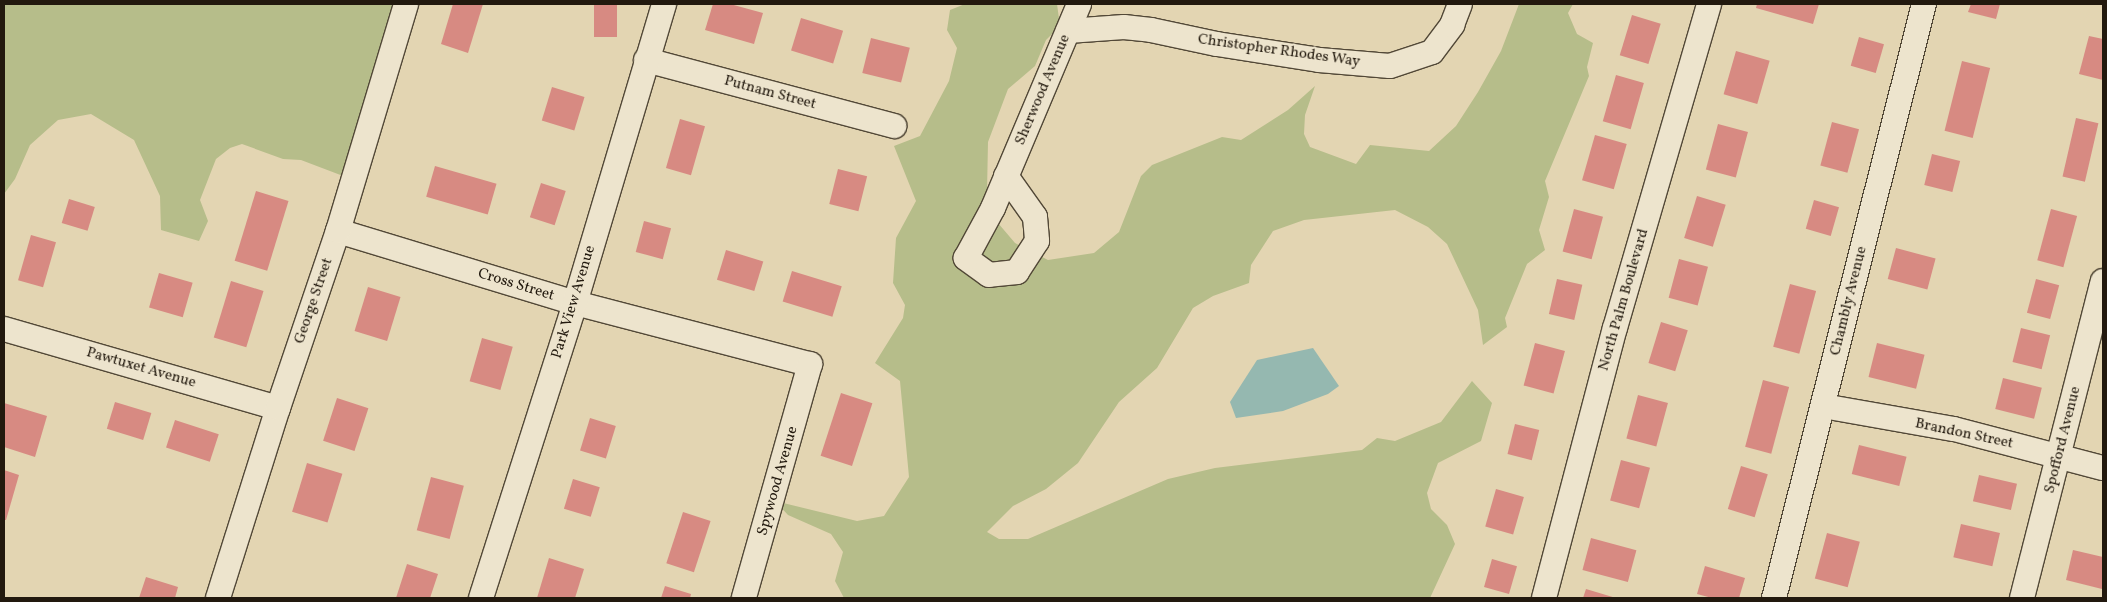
<!DOCTYPE html>
<html>
<head>
<meta charset="utf-8">
<style>
  body { margin:0 }
  #map { position:relative; width:2107px; height:602px; overflow:hidden; background:#e3d5b2; font-family:Vollkorn,serif }
  div>[style] { position:absolute }
  .green>* { inset:0; background:#b6bd8a }
  .water>* { inset:0; background:#95b8b0 }
  .building>* { inset:0; background:#d78a82; transform-origin:0 0 }
  .roads { filter:drop-shadow(1px 0 #524837) drop-shadow(-1px 0 #524837) drop-shadow(0 1px #524837) drop-shadow(0 -1px #524837) }
  .street>* { height:24px; margin:-12px; padding:0 12px; transform-origin:12px; border-radius:12px; background:#ede4cd }
  span { translate:-50% -50%; white-space:nowrap; text-align:center; line-height:1.15; -webkit-text-stroke:4px #ede4cd; paint-order:stroke }
  .street-label { font-size:15px; color:#22190e }
  .frame { position:absolute; inset:0; border:5px solid #22190e; pointer-events:none }
</style>
</head>
<body>
<div id="map">
  <div class="green">
    <div style="clip-path:polygon(4px 4px,407px 4px,351px 179px,301px 160px,283px 159px,242px 144px,230px 148px,216px 159px,200px 200px,208px 221px,199px 241px,161px 230px,160px 196px,134px 140px,91px 114px,58px 120px,30px 145px,15px 179px,4px 194px)"></div>
    <div style="clip-path:polygon(965px 4px,1057px 4px,1060px 26px,1046px 40px,1035px 66px,1008px 89px,988px 142px,987px 192px,998px 223px,1015px 243px,1048px 260px,1094px 253px,1119px 232px,1141px 176px,1152px 165px,1222px 137px,1241px 140px,1288px 110px,1315px 86px,1305px 115px,1304px 134px,1310px 147px,1356px 164px,1370px 145px,1429px 151px,1456px 126px,1478px 92px,1501px 51px,1519px 4px,1573px 4px,1568px 13px,1577px 34px,1593px 43px,1587px 67px,1589px 76px,1545px 181px,1549px 197px,1539px 230px,1545px 250px,1527px 264px,1505px 318px,1507px 327px,1483px 345px,1478px 310px,1447px 244px,1428px 227px,1395px 210px,1304px 220px,1273px 231px,1251px 265px,1249px 283px,1213px 296px,1193px 308px,1157px 368px,1119px 402px,1078px 463px,1046px 489px,1013px 506px,987px 532px,999px 539px,1028px 539px,1168px 479px,1215px 468px,1362px 450px,1377px 438px,1395px 441px,1441px 422px,1472px 381px,1492px 403px,1481px 441px,1438px 463px,1427px 493px,1431px 509px,1447px 525px,1455px 544px,1430px 598px,844px 598px,835px 581px,843px 552px,831px 534px,788px 515px,775px 501px,857px 521px,884px 516px,909px 477px,900px 381px,875px 363px,903px 318px,905px 305px,893px 283px,896px 238px,916px 201px,894px 146px,920px 136px,949px 81px,957px 48px,947px 30px,950px 10px)"></div>
  </div>
  <div class="water">
    <div style="clip-path:polygon(1313px 348px,1339px 386px,1328px 394px,1283px 411px,1236px 418px,1230px 402px,1257px 360px)"></div>
  </div>
  <div class="building">
    <div style="clip-path:polygon(453px 4px,483px 4px,468px 53px,441px 44px)"></div>
    <div style="left:594px;top:4px;width:23px;height:33px"></div>
    <div style="clip-path:polygon(713px 4px,730px 4px,763px 13px,754px 44px,705px 30px)"></div>
    <div style="clip-path:polygon(1757px 4px,1819px 4px,1813px 24px,1756px 8px)"></div>
    <div style="clip-path:polygon(1971px 4px,2000px 4px,1996px 19px,1968px 12px)"></div>
    <div style="left:1632px;top:15px;width:30px;height:42px;rotate:17deg"></div>
    <div style="left:801px;top:18px;width:44px;height:34px;rotate:17deg"></div>
    <div style="clip-path:polygon(2089px 36px,2103px 39px,2103px 80px,2079px 74px)"></div>
    <div style="left:1859px;top:37px;width:26px;height:30px;rotate:16deg"></div>
    <div style="left:871px;top:38px;width:40px;height:36px;rotate:14deg"></div>
    <div style="left:1736px;top:51px;width:35px;height:45px;rotate:16deg"></div>
    <div style="left:1962px;top:61px;width:29px;height:72px;rotate:14deg"></div>
    <div style="left:1616px;top:75px;width:29px;height:48px;rotate:16deg"></div>
    <div style="left:552px;top:87px;width:34px;height:35px;rotate:17deg"></div>
    <div style="left:2076px;top:118px;width:23px;height:60px;rotate:13deg"></div>
    <div style="left:680px;top:119px;width:26px;height:51px;rotate:16deg"></div>
    <div style="left:1832px;top:122px;width:28px;height:45px;rotate:15deg"></div>
    <div style="left:1718px;top:124px;width:31px;height:47px;rotate:15deg"></div>
    <div style="left:1595px;top:135px;width:33px;height:47px;rotate:16deg"></div>
    <div style="left:1932px;top:154px;width:29px;height:32px;rotate:14deg"></div>
    <div style="left:435px;top:166px;width:64px;height:32px;rotate:16deg"></div>
    <div style="left:838px;top:169px;width:30px;height:36px;rotate:14deg"></div>
    <div style="left:541px;top:183px;width:26px;height:36px;rotate:18deg"></div>
    <div style="left:256px;top:191px;width:34px;height:73px;rotate:17deg"></div>
    <div style="left:1697px;top:196px;width:30px;height:44px;rotate:17deg"></div>
    <div style="left:69px;top:199px;width:27px;height:25px;rotate:17deg"></div>
    <div style="left:1814px;top:200px;width:26px;height:30px;rotate:16deg"></div>
    <div style="left:1574px;top:209px;width:30px;height:44px;rotate:15deg"></div>
    <div style="left:2051px;top:209px;width:27px;height:53px;rotate:15deg"></div>
    <div style="left:644px;top:221px;width:28px;height:32px;rotate:15deg"></div>
    <div style="left:31px;top:235px;width:26px;height:47px;rotate:16deg"></div>
    <div style="left:1896px;top:248px;width:41px;height:32px;rotate:15deg"></div>
    <div style="left:726px;top:250px;width:39px;height:31px;rotate:17deg"></div>
    <div style="left:1679px;top:259px;width:30px;height:40px;rotate:15deg"></div>
    <div style="left:792px;top:271px;width:52px;height:32px;rotate:17deg"></div>
    <div style="left:159px;top:273px;width:35px;height:36px;rotate:16deg"></div>
    <div style="left:1557px;top:279px;width:26px;height:36px;rotate:13deg"></div>
    <div style="left:2036px;top:279px;width:24px;height:35px;rotate:15deg"></div>
    <div style="left:231px;top:281px;width:34px;height:59px;rotate:17deg"></div>
    <div style="left:1790px;top:284px;width:27px;height:65px;rotate:15deg"></div>
    <div style="left:368px;top:287px;width:34px;height:46px;rotate:17deg"></div>
    <div style="left:1661px;top:322px;width:28px;height:43px;rotate:17deg"></div>
    <div style="left:2021px;top:328px;width:30px;height:35px;rotate:14deg"></div>
    <div style="left:482px;top:338px;width:32px;height:45px;rotate:16deg"></div>
    <div style="left:1535px;top:343px;width:31px;height:44px;rotate:15deg"></div>
    <div style="left:1877px;top:343px;width:49px;height:35px;rotate:14deg"></div>
    <div style="left:2003px;top:378px;width:40px;height:32px;rotate:14deg"></div>
    <div style="left:1763px;top:380px;width:27px;height:69px;rotate:15deg"></div>
    <div style="left:841px;top:393px;width:33px;height:66px;rotate:18deg"></div>
    <div style="left:1638px;top:395px;width:31px;height:45px;rotate:15deg"></div>
    <div style="left:337px;top:398px;width:33px;height:45px;rotate:18deg"></div>
    <div style="left:115px;top:402px;width:38px;height:28px;rotate:17deg"></div>
    <div style="clip-path:polygon(4px 403px,47px 416px,35px 457px,4px 447px)"></div>
    <div style="left:590px;top:418px;width:27px;height:34px;rotate:17deg"></div>
    <div style="left:175px;top:420px;width:46px;height:29px;rotate:18deg"></div>
    <div style="left:1515px;top:424px;width:25px;height:31px;rotate:14deg"></div>
    <div style="left:1859px;top:445px;width:49px;height:30px;rotate:14deg"></div>
    <div style="left:1621px;top:460px;width:30px;height:42px;rotate:15deg"></div>
    <div style="left:307px;top:463px;width:37px;height:51px;rotate:17deg"></div>
    <div style="left:1741px;top:466px;width:28px;height:45px;rotate:17deg"></div>
    <div style="clip-path:polygon(4px 470px,19px 475px,6px 520px,4px 520px)"></div>
    <div style="left:1979px;top:475px;width:39px;height:27px;rotate:13deg"></div>
    <div style="left:431px;top:477px;width:34px;height:55px;rotate:15deg"></div>
    <div style="left:573px;top:479px;width:28px;height:31px;rotate:17deg"></div>
    <div style="left:1496px;top:489px;width:29px;height:39px;rotate:16deg"></div>
    <div style="left:683px;top:512px;width:29px;height:54px;rotate:18deg"></div>
    <div style="left:1961px;top:524px;width:40px;height:34px;rotate:13deg"></div>
    <div style="left:1827px;top:533px;width:34px;height:47px;rotate:15deg"></div>
    <div style="left:1591px;top:538px;width:47px;height:33px;rotate:15deg"></div>
    <div style="clip-path:polygon(2073px 550px,2103px 557px,2102px 589px,2066px 580px)"></div>
    <div style="clip-path:polygon(549px 558px,584px 569px,575px 598px,537px 598px)"></div>
    <div style="left:1492px;top:559px;width:26px;height:29px;rotate:16deg"></div>
    <div style="clip-path:polygon(407px 564px,438px 574px,430px 598px,396px 598px)"></div>
    <div style="clip-path:polygon(1705px 566px,1745px 578px,1739px 598px,1712px 598px,1697px 594px)"></div>
    <div style="clip-path:polygon(146px 577px,178px 587px,175px 598px,139px 598px)"></div>
    <div style="clip-path:polygon(665px 586px,691px 594px,690px 598px,661px 598px)"></div>
    <div style="clip-path:polygon(1586px 589px,1616px 598px,1583px 598px)"></div>
  </div>
  <div class="roads">
    <div class="street">
      <div style="left:1068px;top:31px;width:56px;rotate:-4.1deg"></div>
      <div style="left:1124px;top:27px;width:27px;rotate:6deg"></div>
      <div style="left:1151px;top:30px;width:67px;rotate:12deg"></div>
      <div style="left:1217px;top:44px;width:103px;rotate:8.9deg"></div>
      <div style="left:1319px;top:60px;width:71px;rotate:4.8deg"></div>
      <div style="left:1390px;top:66px;width:44px;rotate:-18.4deg"></div>
      <div style="left:1432px;top:52px;width:34px;rotate:-53deg"></div>
      <div style="left:1452px;top:25px;width:22px;rotate:-69deg"></div>
      <div style="left:646px;top:60px;width:257px;rotate:14.9deg"></div>
      <div style="left:1006px;top:176px;width:50px;rotate:54.7deg"></div>
      <div style="left:1035px;top:217px;width:24px;rotate:85deg"></div>
      <div style="left:1037px;top:241px;width:37px;rotate:123deg"></div>
      <div style="left:1017px;top:272px;width:28px;rotate:174deg"></div>
      <div style="left:989px;top:275px;width:29px;rotate:-144deg"></div>
      <div style="left:966px;top:258px;width:57px;rotate:-61.6deg"></div>
      <div style="left:993px;top:208px;width:221px;rotate:-67.1deg"></div>
      <div style="left:338px;top:231px;width:248px;rotate:16.9deg"></div>
      <div style="left:575px;top:303px;width:243px;rotate:14.6deg"></div>
      <div style="left:810px;top:364px;width:243px;rotate:105.8deg"></div>
      <div style="left:4px;top:329px;width:285px;rotate:16.1deg"></div>
      <div style="left:1823px;top:406px;width:133px;rotate:10deg"></div>
      <div style="left:1954px;top:429px;width:154px;rotate:14.7deg"></div>
      <div style="left:218px;top:598px;width:199px;rotate:-72.5deg"></div>
      <div style="left:278px;top:408px;width:187px;rotate:-71.3deg"></div>
      <div style="left:338px;top:231px;width:237px;rotate:-73.3deg"></div>
      <div style="left:481px;top:598px;width:310px;rotate:-72.3deg"></div>
      <div style="left:575px;top:303px;width:312px;rotate:-73.4deg"></div>
      <div style="left:1544px;top:598px;width:279px;rotate:-75.3deg"></div>
      <div style="left:1615px;top:328px;width:337px;rotate:-73.8deg"></div>
      <div style="left:1774px;top:598px;width:613px;rotate:-75.83deg"></div>
      <div style="left:2022px;top:598px;width:327px;rotate:-75.7deg"></div>
    </div>
  </div>
  <div class="street-label">
    <span style="left:1279px;top:51px;rotate:8deg">Christopher Rhodes Way</span>
    <span style="left:1043px;top:90px;rotate:-67deg">Sherwood Avenue</span>
    <span style="left:770px;top:93px;rotate:15deg">Putnam Street</span>
    <span style="left:516px;top:285px;rotate:17deg">Cross Street</span>
    <span style="left:1624px;top:300px;rotate:-74deg">North Palm Boulevard</span>
    <span style="left:314px;top:301px;rotate:-71deg">George Street</span>
    <span style="left:1849px;top:301px;rotate:-76deg">Chambly Avenue</span>
    <span style="left:574px;top:302px;rotate:-73deg">Park View Avenue</span>
    <span style="left:141px;top:368px;rotate:16deg">Pawtuxet Avenue</span>
    <span style="left:1964px;top:434px;rotate:12deg">Brandon Street</span>
    <span style="left:2063px;top:440px;rotate:-76deg">Spofford Avenue</span>
    <span style="left:778px;top:481px;rotate:-74deg">Spywood Avenue</span>
  </div>
  <div class="frame"></div>
</div>
</body>
</html>
